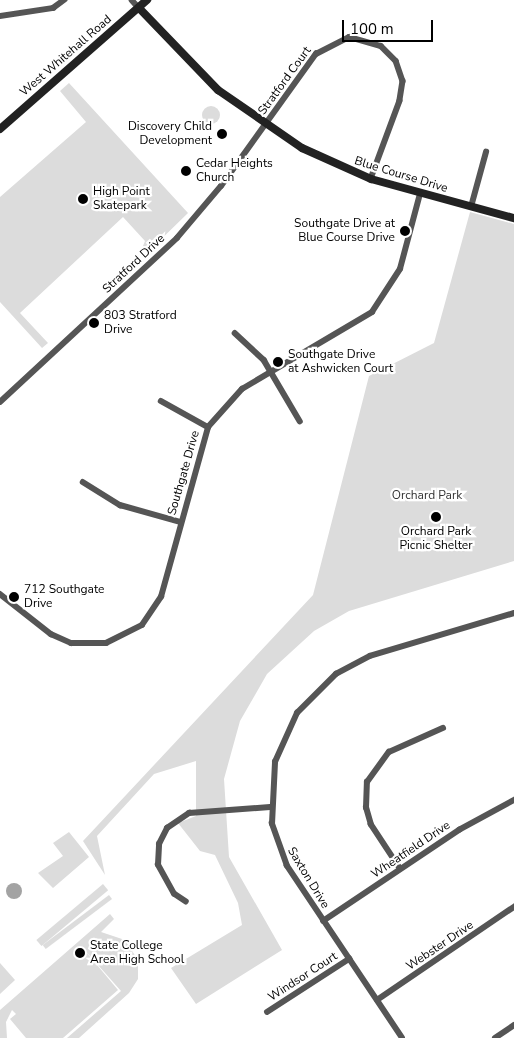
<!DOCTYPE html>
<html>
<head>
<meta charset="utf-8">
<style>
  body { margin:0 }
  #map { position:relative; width:514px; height:1038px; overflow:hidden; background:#fff; font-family:"Nunito Sans",sans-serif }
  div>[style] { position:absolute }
  .green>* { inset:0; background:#dcdcdc; transform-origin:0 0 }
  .round { border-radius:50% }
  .water>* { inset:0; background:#a3a3a3 }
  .street>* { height:5.5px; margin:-2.75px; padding:0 2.75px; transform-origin:2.75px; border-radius:2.75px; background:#555 }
  .secondary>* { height:8px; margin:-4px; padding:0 4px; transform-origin:4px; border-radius:4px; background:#222 }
  .dots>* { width:14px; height:14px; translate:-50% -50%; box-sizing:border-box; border:2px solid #fff; border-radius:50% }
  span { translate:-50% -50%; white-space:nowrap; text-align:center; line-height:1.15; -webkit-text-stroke:4.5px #fff; paint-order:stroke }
  .street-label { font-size:12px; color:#000 }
  .poi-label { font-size:12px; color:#000 }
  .right { translate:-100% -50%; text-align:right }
  .left { translate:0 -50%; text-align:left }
  .park-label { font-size:12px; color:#333 }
  .scale { position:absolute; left:342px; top:20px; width:91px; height:22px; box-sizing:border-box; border:2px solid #000; border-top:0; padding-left:6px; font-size:15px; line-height:18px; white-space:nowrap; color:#000; -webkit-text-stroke:4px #fff; paint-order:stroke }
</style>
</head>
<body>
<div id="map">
  <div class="green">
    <div style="clip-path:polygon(69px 83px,188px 213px,148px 252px,143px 246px,145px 241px,123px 217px,20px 313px,48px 343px,42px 348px,0 302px,0 197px,86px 122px,60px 91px)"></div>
    <div class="round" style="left:202px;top:106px;width:18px;height:18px"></div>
    <div style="clip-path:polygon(470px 212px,514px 224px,514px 561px,349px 611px,314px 631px,267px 674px,240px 721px,224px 779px,229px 857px,282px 950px,196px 1004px,171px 968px,242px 925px,238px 903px,215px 855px,200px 851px,178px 823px,196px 816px,196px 761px,154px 774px,97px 836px,105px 875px,83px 841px,313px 595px,369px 376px,434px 343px)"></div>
    <div style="clip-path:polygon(69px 832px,89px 857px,53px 888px,38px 873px,63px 856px,53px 843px)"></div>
    <div style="left:103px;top:884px;width:8px;height:87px;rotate:50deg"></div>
    <div style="left:109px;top:895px;width:5px;height:83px;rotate:53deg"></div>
    <div style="clip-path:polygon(110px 914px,114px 919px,101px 932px,125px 940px,138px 960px,138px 979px,129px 993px,79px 1038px,67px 1038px,121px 991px,82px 947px,118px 990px,63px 1038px,26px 1038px,10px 1019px,16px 1014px,12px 1010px,6px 1022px,7px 1038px,0 1038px,0 1010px)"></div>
    <div style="clip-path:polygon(0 963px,15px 980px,0 994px)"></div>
  </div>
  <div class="water">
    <div class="round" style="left:6px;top:883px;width:16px;height:16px"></div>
  </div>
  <div class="street">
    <div style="left:132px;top:0;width:11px;rotate:49deg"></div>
    <div style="left:0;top:16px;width:54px;rotate:-8.6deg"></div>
    <div style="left:53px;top:8px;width:14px;rotate:-36deg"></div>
    <div style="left:471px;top:207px;width:57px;rotate:-74.7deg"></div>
    <div style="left:235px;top:333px;width:40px;rotate:43deg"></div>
    <div style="left:264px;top:360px;width:71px;rotate:59.5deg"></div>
    <div style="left:161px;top:401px;width:54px;rotate:29deg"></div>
    <div style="left:0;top:402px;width:241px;rotate:-42.8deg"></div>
    <div style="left:177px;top:238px;width:68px;rotate:-49.8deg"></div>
    <div style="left:221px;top:186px;width:163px;rotate:-54.3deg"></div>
    <div style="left:316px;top:54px;width:37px;rotate:-27deg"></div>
    <div style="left:349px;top:37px;width:33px;rotate:16deg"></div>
    <div style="left:381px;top:46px;width:21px;rotate:45deg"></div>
    <div style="left:396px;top:61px;width:21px;rotate:71deg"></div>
    <div style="left:403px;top:81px;width:20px;rotate:99deg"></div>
    <div style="left:400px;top:101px;width:83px;rotate:110.4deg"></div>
    <div style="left:83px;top:482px;width:44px;rotate:31.9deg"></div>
    <div style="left:120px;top:505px;width:63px;rotate:15.6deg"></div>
    <div style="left:0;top:594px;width:65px;rotate:38.1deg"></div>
    <div style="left:51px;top:634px;width:22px;rotate:24deg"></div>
    <div style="left:71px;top:643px;width:35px"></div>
    <div style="left:106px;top:643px;width:40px;rotate:-26.6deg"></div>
    <div style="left:142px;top:625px;width:34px;rotate:-56deg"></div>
    <div style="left:161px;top:597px;width:176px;rotate:-74.5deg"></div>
    <div style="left:208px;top:427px;width:51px;rotate:-48.2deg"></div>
    <div style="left:242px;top:389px;width:151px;rotate:-30.6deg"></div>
    <div style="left:372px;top:312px;width:51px;rotate:-56.9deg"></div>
    <div style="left:400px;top:269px;width:78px;rotate:-75.1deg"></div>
    <div style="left:400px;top:869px;width:53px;rotate:-123.4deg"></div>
    <div style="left:371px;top:825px;width:18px;rotate:-106deg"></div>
    <div style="left:366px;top:808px;width:26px;rotate:-88deg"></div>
    <div style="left:367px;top:782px;width:37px;rotate:-54deg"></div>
    <div style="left:389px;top:752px;width:59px;rotate:-24deg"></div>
    <div style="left:186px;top:902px;width:14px;rotate:-146deg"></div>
    <div style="left:174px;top:894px;width:33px;rotate:-119deg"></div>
    <div style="left:158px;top:865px;width:21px;rotate:-87deg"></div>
    <div style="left:159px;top:844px;width:18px;rotate:-63deg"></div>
    <div style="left:167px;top:828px;width:27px;rotate:-34deg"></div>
    <div style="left:189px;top:813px;width:81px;rotate:-4.2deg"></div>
    <div style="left:323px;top:921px;width:164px;rotate:-33.8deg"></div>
    <div style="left:459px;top:830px;width:63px;rotate:-28.6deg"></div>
    <div style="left:377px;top:1000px;width:166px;rotate:-34.2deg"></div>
    <div style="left:267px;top:1012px;width:98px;rotate:-32.9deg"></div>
    <div style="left:402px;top:1038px;width:207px;rotate:-123.8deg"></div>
    <div style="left:287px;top:866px;width:45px;rotate:-109.7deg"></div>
    <div style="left:272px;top:824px;width:62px;rotate:-87.2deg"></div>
    <div style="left:275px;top:762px;width:54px;rotate:-65.8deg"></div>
    <div style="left:297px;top:713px;width:55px;rotate:-45deg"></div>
    <div style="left:336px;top:674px;width:38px;rotate:-28deg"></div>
    <div style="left:370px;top:656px;width:150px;rotate:-16.6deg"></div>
    <div style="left:495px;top:1038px;width:23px;rotate:-34deg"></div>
  </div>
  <div class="secondary">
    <div style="left:139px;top:8px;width:114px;rotate:46.1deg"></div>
    <div style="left:218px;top:90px;width:102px;rotate:34.6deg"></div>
    <div style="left:302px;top:148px;width:76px;rotate:24.2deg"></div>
    <div style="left:371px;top:179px;width:148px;rotate:15.3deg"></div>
    <div style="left:0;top:129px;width:196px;rotate:-41.3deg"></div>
  </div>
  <div class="dots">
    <div style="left:222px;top:134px;background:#000"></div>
    <div style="left:186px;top:171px;background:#000"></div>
    <div style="left:83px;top:199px;background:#000"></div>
    <div style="left:405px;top:231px;background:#000"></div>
    <div style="left:94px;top:323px;background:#000"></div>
    <div style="left:278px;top:362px;background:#000"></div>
    <div style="left:436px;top:517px;background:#000"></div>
    <div style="left:14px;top:597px;background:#000"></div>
    <div style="left:80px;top:953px;background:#000"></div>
  </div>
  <div class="street-label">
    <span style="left:66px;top:56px;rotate:-41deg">West Whitehall Road</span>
    <span style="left:285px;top:81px;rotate:-54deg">Stratford Court</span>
    <span style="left:401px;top:175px;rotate:17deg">Blue Course Drive</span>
    <span style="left:134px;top:264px;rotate:-43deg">Stratford Drive</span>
    <span style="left:184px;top:473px;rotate:-74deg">Southgate Drive</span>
    <span style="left:411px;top:850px;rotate:-34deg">Wheatfield Drive</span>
    <span style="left:308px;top:878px;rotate:59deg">Saxton Drive</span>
    <span style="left:440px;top:946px;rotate:-34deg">Webster Drive</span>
    <span style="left:303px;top:977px;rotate:-33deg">Windsor Court</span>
  </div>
  <div class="poi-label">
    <span class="right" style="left:212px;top:134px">Discovery Child<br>Development</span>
    <span class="left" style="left:196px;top:171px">Cedar Heights<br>Church</span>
    <span class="left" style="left:93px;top:199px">High Point<br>Skatepark</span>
    <span class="right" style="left:395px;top:231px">Southgate Drive at<br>Blue Course Drive</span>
    <span class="left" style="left:104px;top:323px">803 Stratford<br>Drive</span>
    <span class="left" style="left:288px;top:362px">Southgate Drive<br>at Ashwicken Court</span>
    <span style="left:436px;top:539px">Orchard Park<br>Picnic Shelter</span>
    <span class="left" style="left:24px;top:597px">712 Southgate<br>Drive</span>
    <span class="left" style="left:90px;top:953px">State College<br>Area High School</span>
  </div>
  <div class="park-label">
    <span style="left:427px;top:496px">Orchard Park</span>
  </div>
  <div class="scale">100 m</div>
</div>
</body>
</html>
